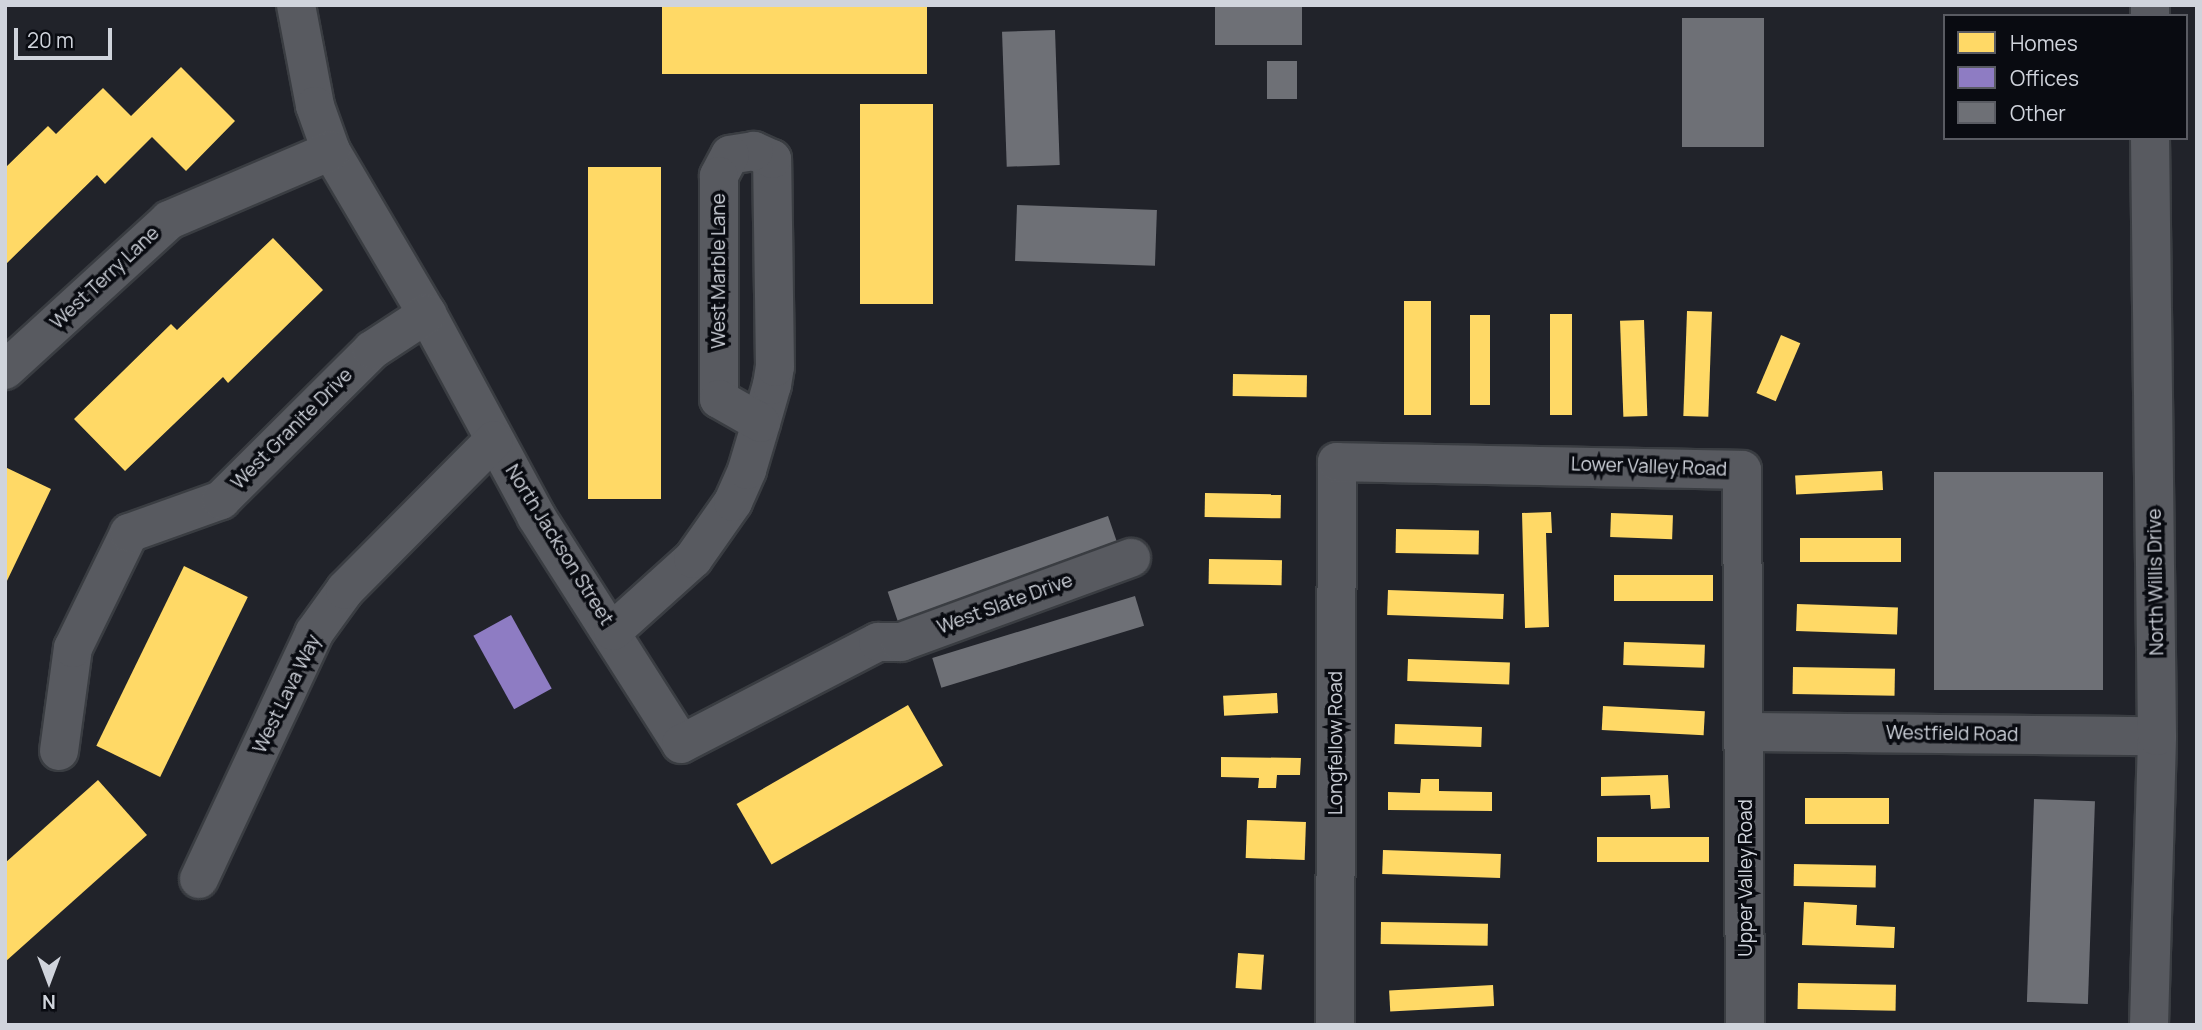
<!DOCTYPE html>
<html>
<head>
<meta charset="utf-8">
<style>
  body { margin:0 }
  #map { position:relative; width:2202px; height:1030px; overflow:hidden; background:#21232a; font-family:Manrope,sans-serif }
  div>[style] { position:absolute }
  .homes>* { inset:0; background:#ffd966; transform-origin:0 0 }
  .offices>* { inset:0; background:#8e7cc3; transform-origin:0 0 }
  .building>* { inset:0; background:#6e7076; transform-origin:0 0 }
  .roads { filter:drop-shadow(2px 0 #3a3d42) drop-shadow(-2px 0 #3a3d42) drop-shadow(0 2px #3a3d42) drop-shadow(0 -2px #3a3d42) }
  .minor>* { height:38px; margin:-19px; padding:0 19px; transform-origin:19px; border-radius:19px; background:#585a60 }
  span { translate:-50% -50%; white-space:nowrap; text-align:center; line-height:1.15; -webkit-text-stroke:7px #090b11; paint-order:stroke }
  .street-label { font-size:19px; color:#d0d4dc }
  .frame { position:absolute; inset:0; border:7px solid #d0d4dc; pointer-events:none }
  .legend { position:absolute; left:1943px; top:14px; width:245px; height:126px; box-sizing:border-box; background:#090b11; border:2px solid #595b62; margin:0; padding:9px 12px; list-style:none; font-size:21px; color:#d0d4dc }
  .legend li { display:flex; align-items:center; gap:14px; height:35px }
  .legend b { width:35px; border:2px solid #595b62 }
  .north { position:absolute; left:14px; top:946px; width:70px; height:70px; -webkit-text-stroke:5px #090b11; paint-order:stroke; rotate:180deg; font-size:19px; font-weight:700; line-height:28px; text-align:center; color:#d0d4dc }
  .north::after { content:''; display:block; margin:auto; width:24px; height:32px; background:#d0d4dc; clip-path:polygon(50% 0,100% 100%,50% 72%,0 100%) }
  .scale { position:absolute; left:14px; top:28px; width:98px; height:32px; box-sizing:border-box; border:4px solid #d0d4dc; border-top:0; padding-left:9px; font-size:21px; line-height:24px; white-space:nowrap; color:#d0d4dc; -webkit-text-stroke:5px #090b11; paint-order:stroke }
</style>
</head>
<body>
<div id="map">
  <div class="homes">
    <div style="left:662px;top:5px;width:265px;height:69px"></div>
    <div style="clip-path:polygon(181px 67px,235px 121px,186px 171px,152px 137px,105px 184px,97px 175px,5px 265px,5px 168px,48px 126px,56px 134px,103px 88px,131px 116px)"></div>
    <div style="left:860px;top:104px;width:73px;height:200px"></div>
    <div style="left:588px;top:167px;width:73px;height:332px"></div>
    <div style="clip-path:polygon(273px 238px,323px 290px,228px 383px,223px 377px,125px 471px,74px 419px,171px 324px,177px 330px)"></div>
    <div style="left:1404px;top:301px;width:27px;height:114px"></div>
    <div style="left:1687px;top:311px;width:25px;height:105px;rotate:2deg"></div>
    <div style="left:1550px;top:314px;width:22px;height:101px"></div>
    <div style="left:1470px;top:315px;width:20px;height:90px"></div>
    <div style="left:1644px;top:320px;width:96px;height:24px;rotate:88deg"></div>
    <div style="left:1781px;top:335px;width:21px;height:63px;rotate:23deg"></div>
    <div style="left:1233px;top:374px;width:74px;height:22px;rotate:1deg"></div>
    <div style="clip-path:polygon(5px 467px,51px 489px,5px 585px)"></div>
    <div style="left:1882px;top:471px;width:19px;height:87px;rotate:87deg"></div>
    <div style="left:1205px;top:493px;width:76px;height:24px;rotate:1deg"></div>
    <div style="clip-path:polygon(1551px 512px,1552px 533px,1546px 533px,1549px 627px,1525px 628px,1522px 513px)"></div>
    <div style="left:1611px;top:513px;width:62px;height:24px;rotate:2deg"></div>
    <div style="left:1396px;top:529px;width:83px;height:24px;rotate:1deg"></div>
    <div style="left:1800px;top:538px;width:101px;height:24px"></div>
    <div style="left:1209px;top:559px;width:73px;height:25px;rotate:1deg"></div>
    <div style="left:184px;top:566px;width:71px;height:200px;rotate:26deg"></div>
    <div style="left:1713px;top:575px;width:26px;height:99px;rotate:90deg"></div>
    <div style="left:1388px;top:590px;width:116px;height:25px;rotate:2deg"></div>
    <div style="left:1797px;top:604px;width:101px;height:27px;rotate:2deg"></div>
    <div style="left:1624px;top:642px;width:81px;height:23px;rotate:2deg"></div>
    <div style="left:1408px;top:659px;width:102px;height:22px;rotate:2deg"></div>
    <div style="left:1793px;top:667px;width:102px;height:27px;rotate:1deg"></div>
    <div style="left:1277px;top:693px;width:20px;height:54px;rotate:87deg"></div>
    <div style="left:908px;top:705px;width:70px;height:198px;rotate:60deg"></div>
    <div style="left:1603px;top:706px;width:102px;height:24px;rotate:3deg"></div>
    <div style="left:1395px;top:724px;width:87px;height:20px;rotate:2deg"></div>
    <div style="clip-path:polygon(1221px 757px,1301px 758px,1300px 775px,1277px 775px,1276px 788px,1258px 788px,1259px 778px,1221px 777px)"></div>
    <div style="clip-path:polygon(1668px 775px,1670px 808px,1651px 809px,1650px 795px,1601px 796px,1601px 777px)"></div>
    <div style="clip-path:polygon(1421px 779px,1439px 779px,1439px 791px,1492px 792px,1492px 811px,1388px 810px,1388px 792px,1420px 793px)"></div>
    <div style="clip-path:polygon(98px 780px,147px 835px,5px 962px,5px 863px)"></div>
    <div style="left:1889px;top:798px;width:26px;height:84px;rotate:90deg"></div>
    <div style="left:1247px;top:820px;width:59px;height:38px;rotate:2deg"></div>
    <div style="left:1709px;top:837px;width:25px;height:112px;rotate:90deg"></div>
    <div style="left:1383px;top:850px;width:118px;height:24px;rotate:2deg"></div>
    <div style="left:1794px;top:864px;width:82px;height:22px;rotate:1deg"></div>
    <div style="clip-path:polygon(1804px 902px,1857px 905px,1856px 925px,1895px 927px,1894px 948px,1802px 945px)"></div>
    <div style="left:1381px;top:922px;width:107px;height:22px;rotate:1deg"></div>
    <div style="left:1238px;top:953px;width:26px;height:35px;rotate:4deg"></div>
    <div style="left:1798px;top:983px;width:98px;height:26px;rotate:1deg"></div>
    <div style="left:1493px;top:985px;width:21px;height:104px;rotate:87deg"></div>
  </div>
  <div class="offices">
    <div style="left:511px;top:615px;width:84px;height:43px;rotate:61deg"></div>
  </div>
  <div class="building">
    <div style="left:1215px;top:5px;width:87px;height:40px"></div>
    <div style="left:1764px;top:18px;width:129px;height:82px;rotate:90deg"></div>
    <div style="left:1055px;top:30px;width:135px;height:53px;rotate:88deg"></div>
    <div style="left:1267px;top:61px;width:30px;height:38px"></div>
    <div style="left:1017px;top:205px;width:140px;height:56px;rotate:2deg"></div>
    <div style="left:1934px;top:472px;width:169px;height:218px"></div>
    <div style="left:1108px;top:516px;width:31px;height:233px;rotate:71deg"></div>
    <div style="left:1135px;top:596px;width:31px;height:212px;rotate:73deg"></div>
    <div style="left:2034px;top:799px;width:61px;height:203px;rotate:2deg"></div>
  </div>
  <div class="roads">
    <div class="minor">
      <div style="left:296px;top:5px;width:103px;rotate:79.3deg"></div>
      <div style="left:315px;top:106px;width:48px;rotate:70.4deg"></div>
      <div style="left:331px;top:151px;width:189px;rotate:59.5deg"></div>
      <div style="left:427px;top:314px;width:230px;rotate:61.6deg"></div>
      <div style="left:536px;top:516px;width:270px;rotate:57.5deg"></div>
      <div style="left:681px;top:744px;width:222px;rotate:-27.4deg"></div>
      <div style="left:878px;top:642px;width:23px"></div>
      <div style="left:901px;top:642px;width:245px;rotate:-20.1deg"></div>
      <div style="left:2150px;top:5px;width:11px;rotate:90deg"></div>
      <div style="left:5px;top:370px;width:222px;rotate:-42.4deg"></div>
      <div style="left:169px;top:220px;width:176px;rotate:-23.1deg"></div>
      <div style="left:613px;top:631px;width:108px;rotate:-42deg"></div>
      <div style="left:693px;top:559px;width:70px;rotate:-54.9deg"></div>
      <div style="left:733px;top:502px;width:35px;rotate:-66deg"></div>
      <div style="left:747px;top:470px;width:49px;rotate:-73.4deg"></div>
      <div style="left:761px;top:423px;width:40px;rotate:-74deg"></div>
      <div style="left:772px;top:385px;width:18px;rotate:-81deg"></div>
      <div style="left:775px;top:367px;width:208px;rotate:-90.8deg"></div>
      <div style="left:772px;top:159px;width:20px;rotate:-156deg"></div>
      <div style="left:754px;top:151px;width:24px;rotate:171deg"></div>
      <div style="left:730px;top:155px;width:24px;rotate:118deg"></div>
      <div style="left:719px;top:176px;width:223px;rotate:90deg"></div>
      <div style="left:719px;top:399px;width:48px;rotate:29.7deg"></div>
      <div style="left:1747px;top:732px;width:410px;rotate:0.6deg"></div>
      <div style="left:59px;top:751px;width:104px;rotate:-82.3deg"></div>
      <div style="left:73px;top:648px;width:128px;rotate:-64deg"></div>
      <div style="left:129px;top:533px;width:98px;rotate:-19.7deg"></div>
      <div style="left:221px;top:500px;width:213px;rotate:-44.8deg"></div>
      <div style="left:372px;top:350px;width:66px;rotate:-33.2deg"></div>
      <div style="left:199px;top:879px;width:272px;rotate:-64.9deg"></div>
      <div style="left:314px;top:633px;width:53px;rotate:-54.2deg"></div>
      <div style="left:345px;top:590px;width:211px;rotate:-45.2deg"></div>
      <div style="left:1335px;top:1025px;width:563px;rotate:-89.8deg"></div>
      <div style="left:1337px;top:462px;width:405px;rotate:1.1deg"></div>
      <div style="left:1742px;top:470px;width:555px;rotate:89.69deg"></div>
      <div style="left:2149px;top:1025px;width:289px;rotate:-88.4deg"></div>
      <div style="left:2157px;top:736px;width:598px;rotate:-90.67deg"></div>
    </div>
  </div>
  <div class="street-label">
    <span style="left:719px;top:271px;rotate:-90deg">West Marble Lane</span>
    <span style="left:105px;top:278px;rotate:-43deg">West Terry Lane</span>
    <span style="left:292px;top:429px;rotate:-45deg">West Granite Drive</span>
    <span style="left:1649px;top:467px;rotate:2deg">Lower Valley Road</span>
    <span style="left:559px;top:545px;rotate:58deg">North Jackson Street</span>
    <span style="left:2156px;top:582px;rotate:-91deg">North Willis Drive</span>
    <span style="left:1005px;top:604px;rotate:-20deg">West Slate Drive</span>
    <span style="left:287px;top:694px;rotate:-64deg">West Lava Way</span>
    <span style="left:1952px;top:734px;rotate:1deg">Westfield Road</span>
    <span style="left:1336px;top:743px;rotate:-90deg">Longfellow Road</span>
    <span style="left:1746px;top:878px;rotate:-90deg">Upper Valley Road</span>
  </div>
  <div class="frame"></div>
  <ul class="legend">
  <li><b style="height:19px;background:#ffd966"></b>Homes</li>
  <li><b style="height:19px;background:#8e7cc3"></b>Offices</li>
  <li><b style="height:19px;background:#6e7076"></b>Other</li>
  </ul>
  <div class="north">N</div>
  <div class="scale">20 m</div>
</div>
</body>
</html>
